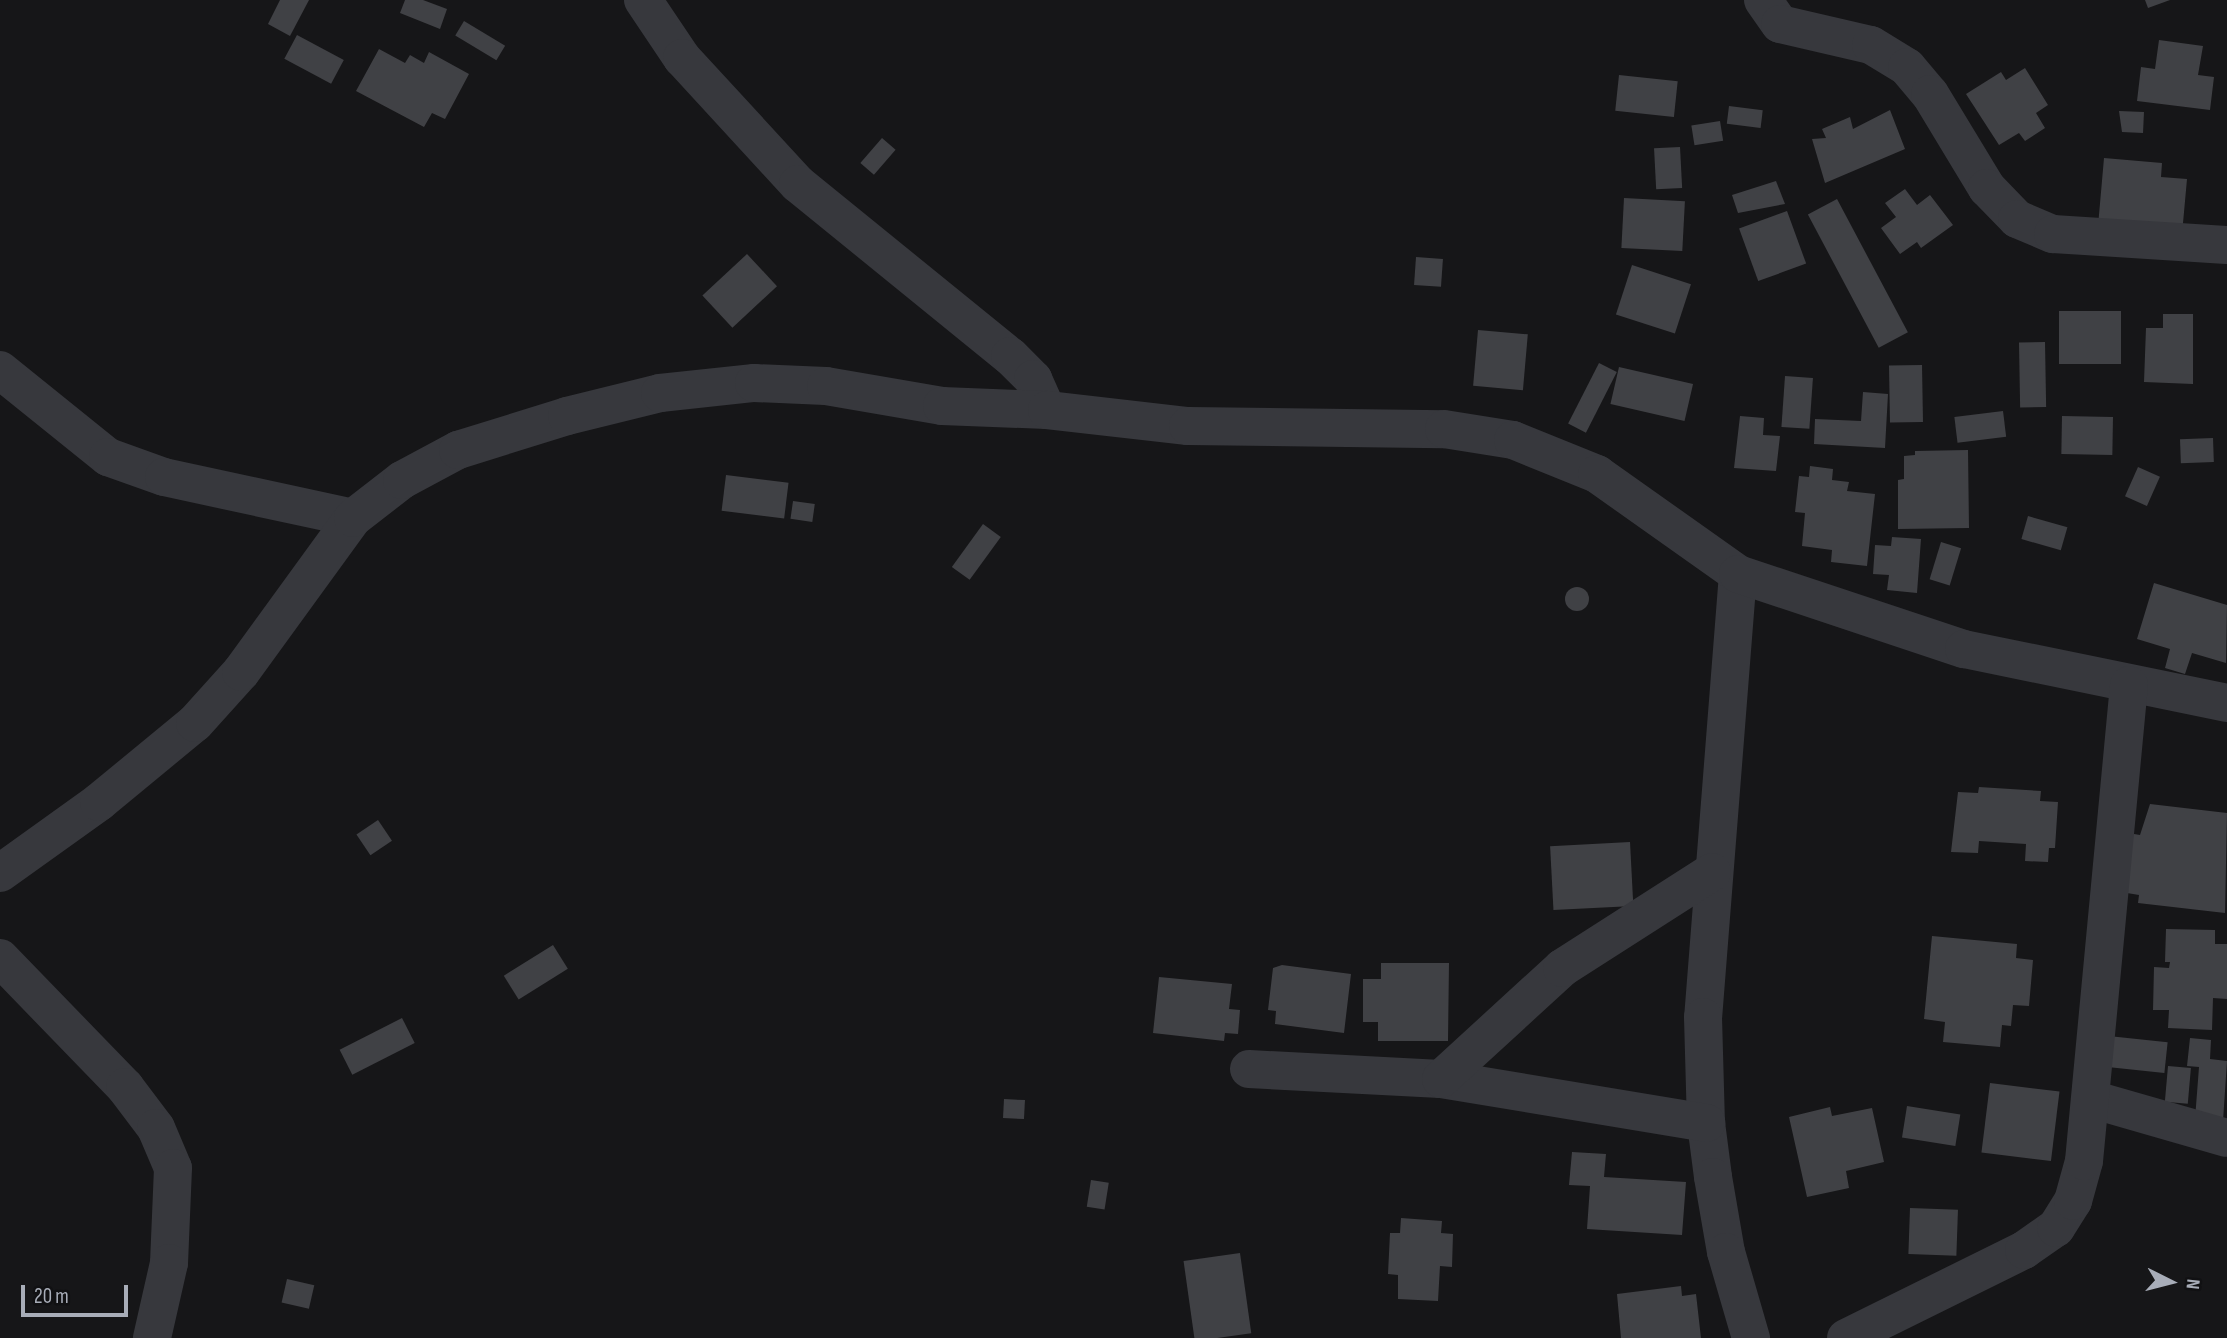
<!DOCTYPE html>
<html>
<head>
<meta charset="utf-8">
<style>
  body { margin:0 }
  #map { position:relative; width:2227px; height:1338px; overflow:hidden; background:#161618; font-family:"Sofia Sans Condensed",sans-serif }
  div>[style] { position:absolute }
  .building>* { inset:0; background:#404145; transform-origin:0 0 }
  .round { border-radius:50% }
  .street>* { height:38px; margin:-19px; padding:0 19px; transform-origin:19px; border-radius:19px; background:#37383d }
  span { translate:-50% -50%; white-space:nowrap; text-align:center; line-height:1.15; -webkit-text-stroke:7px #111113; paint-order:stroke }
  .north { position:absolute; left:2136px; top:1247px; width:70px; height:70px; -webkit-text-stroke:5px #111113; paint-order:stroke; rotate:96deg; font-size:19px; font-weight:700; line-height:28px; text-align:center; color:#a8adb8 }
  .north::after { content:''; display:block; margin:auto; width:24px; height:32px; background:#a8adb8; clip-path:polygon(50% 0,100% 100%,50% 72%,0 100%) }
  .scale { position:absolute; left:21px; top:1285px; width:107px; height:32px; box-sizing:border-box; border:4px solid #a8adb8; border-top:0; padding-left:9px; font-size:21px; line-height:24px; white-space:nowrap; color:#a8adb8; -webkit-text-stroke:5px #111113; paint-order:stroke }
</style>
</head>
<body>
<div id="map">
  <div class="building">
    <div style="clip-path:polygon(280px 0,309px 0,290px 36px,268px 24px)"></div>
    <div style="clip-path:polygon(405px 0,423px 0,447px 9px,440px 29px,400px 13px)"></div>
    <div style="clip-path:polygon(2145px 0,2170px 0,2148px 8px)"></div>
    <div style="left:464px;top:21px;width:48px;height:17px;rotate:31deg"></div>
    <div style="left:297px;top:35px;width:53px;height:27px;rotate:28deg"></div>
    <div style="clip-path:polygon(2159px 40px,2203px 46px,2198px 75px,2214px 77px,2210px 110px,2137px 101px,2141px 67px,2155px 69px)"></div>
    <div style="clip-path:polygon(379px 49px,405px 63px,410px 55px,424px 63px,429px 52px,469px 74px,445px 119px,432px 113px,424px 127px,356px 91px)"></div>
    <div style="clip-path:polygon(2025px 68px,2048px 105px,2036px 113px,2045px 128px,2025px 141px,2019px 133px,1999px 145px,1966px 94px,2001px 72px,2006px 80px)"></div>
    <div style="left:1619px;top:75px;width:59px;height:36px;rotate:6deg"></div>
    <div style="left:1729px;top:106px;width:34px;height:18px;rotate:7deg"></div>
    <div style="clip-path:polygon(1890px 110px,1905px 149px,1825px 183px,1812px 139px,1826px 138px,1822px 129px,1850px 117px,1853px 129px)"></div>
    <div style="clip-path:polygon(2119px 111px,2144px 112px,2143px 133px,2122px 132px)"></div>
    <div style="left:1720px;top:121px;width:20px;height:29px;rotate:81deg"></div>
    <div style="left:882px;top:138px;width:18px;height:33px;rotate:41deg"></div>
    <div style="left:1680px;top:147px;width:41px;height:26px;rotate:87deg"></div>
    <div style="clip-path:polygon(2104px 158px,2162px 163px,2161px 177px,2187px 179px,2182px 234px,2098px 226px)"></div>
    <div style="clip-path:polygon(1776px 181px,1785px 204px,1738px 213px,1732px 195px)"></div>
    <div style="clip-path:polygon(1905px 189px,1917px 205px,1930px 195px,1953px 225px,1921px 248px,1917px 242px,1900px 254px,1881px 228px,1896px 217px,1885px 203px)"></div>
    <div style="left:1624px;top:198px;width:61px;height:50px;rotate:3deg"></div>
    <div style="left:1837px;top:199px;width:151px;height:33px;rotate:62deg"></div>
    <div style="left:1787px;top:211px;width:56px;height:51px;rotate:70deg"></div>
    <div style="left:747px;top:254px;width:44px;height:61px;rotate:47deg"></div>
    <div style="left:1416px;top:257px;width:27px;height:28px;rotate:4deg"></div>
    <div style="left:1632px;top:265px;width:62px;height:52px;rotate:18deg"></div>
    <div style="left:2059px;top:311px;width:62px;height:53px"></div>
    <div style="clip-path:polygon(2163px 314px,2193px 314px,2193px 384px,2144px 382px,2146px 328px,2163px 328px)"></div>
    <div style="left:1478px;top:330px;width:50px;height:56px;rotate:5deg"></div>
    <div style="left:2045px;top:342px;width:65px;height:26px;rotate:89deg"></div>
    <div style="left:1599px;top:363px;width:20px;height:68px;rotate:27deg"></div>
    <div style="left:1922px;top:365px;width:57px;height:33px;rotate:89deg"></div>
    <div style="left:1619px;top:367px;width:76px;height:38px;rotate:13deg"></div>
    <div style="left:1785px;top:376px;width:28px;height:51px;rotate:4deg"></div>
    <div style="clip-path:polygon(1863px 392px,1888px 394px,1885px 448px,1814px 444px,1815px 419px,1861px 421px)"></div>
    <div style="left:2003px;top:411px;width:26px;height:49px;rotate:83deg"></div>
    <div style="clip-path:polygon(1740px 416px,1764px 418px,1763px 435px,1780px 436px,1776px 471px,1734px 468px)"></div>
    <div style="left:2062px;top:416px;width:51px;height:38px;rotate:1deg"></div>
    <div style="left:2213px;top:438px;width:24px;height:33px;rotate:88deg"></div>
    <div style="clip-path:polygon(1968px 450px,1969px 528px,1898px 529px,1898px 480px,1904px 479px,1904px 456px,1915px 455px,1915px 451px)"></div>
    <div style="clip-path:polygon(1810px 466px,1833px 469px,1832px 480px,1849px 482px,1847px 491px,1875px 494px,1867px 566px,1831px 562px,1832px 550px,1802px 546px,1805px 513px,1795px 512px,1799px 476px,1809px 477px)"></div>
    <div style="left:2138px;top:467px;width:24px;height:32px;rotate:24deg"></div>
    <div style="left:726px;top:475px;width:63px;height:36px;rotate:7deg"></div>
    <div style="left:793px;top:501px;width:22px;height:18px;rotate:8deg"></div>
    <div style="left:2028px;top:516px;width:41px;height:24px;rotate:16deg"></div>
    <div style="left:983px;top:524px;width:22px;height:53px;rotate:36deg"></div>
    <div style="clip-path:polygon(1892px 537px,1921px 539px,1917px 593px,1887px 590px,1889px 575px,1873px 574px,1875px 545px,1891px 546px)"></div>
    <div style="left:1941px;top:542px;width:21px;height:39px;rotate:17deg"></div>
    <div style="clip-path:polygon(2154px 583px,2227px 605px,2226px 663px,2192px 653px,2185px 674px,2165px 668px,2170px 649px,2137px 639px)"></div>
    <div class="round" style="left:1565px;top:587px;width:24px;height:24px"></div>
    <div style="clip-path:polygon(1979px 787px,2041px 791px,2040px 801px,2058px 802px,2055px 848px,2049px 848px,2048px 862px,2025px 861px,2026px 844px,1979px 841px,1978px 853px,1951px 852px,1958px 792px,1978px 793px)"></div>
    <div style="clip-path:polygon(2150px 804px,2227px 813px,2225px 913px,2138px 903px,2139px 895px,2121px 892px,2128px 833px,2140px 835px)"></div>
    <div style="left:378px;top:820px;width:25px;height:26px;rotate:56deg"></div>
    <div style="left:1630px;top:842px;width:64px;height:80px;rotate:87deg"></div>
    <div style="clip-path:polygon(2166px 929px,2215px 930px,2215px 944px,2227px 944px,2227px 999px,2213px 998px,2212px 1030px,2168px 1028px,2169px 1010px,2153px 1010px,2154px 967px,2169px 968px,2170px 962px,2165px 962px)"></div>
    <div style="clip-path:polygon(1932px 936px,2017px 944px,2016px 958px,2033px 960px,2029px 1006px,2013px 1005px,2011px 1026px,2002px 1025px,2000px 1047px,1943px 1042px,1945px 1022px,1924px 1019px)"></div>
    <div style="left:553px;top:945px;width:28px;height:58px;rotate:58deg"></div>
    <div style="clip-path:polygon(1381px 963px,1449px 963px,1448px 1041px,1378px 1041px,1378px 1022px,1363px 1022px,1363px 979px,1381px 979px)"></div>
    <div style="clip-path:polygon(1282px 965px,1351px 974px,1344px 1033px,1275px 1024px,1276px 1011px,1268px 1010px,1273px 968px)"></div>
    <div style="clip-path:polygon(1159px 977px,1232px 984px,1229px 1009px,1240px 1010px,1238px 1034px,1225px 1033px,1224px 1041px,1153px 1033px)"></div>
    <div style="left:402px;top:1018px;width:28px;height:70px;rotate:63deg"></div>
    <div style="left:2099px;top:1035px;width:69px;height:31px;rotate:6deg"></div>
    <div style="clip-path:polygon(2190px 1038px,2211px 1040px,2210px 1059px,2227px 1061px,2223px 1121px,2195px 1119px,2199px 1067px,2187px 1066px)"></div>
    <div style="left:2168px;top:1066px;width:23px;height:36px;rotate:5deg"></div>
    <div style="left:1990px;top:1083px;width:70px;height:70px;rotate:7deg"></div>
    <div style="left:1004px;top:1099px;width:21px;height:19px;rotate:3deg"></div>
    <div style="left:1907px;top:1106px;width:54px;height:32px;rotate:9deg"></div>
    <div style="clip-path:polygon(1830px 1107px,1832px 1116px,1872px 1108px,1884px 1162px,1846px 1171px,1849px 1188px,1807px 1197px,1789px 1117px)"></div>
    <div style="clip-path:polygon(1572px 1152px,1606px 1154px,1604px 1177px,1686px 1182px,1682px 1235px,1587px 1229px,1590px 1186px,1569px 1185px)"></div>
    <div style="left:1091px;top:1180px;width:18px;height:27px;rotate:9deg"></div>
    <div style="left:1910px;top:1208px;width:48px;height:46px;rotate:2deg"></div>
    <div style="clip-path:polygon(1401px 1218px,1442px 1221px,1441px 1233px,1453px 1234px,1452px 1267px,1440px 1266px,1438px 1301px,1398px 1299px,1398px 1275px,1388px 1274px,1390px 1233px,1400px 1233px)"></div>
    <div style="left:1240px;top:1253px;width:81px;height:57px;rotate:82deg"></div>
    <div style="left:287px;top:1279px;width:28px;height:24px;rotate:13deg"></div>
    <div style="clip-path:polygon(1681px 1286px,1682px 1296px,1696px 1294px,1701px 1338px,1621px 1338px,1617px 1294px)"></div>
  </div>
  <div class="street">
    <div style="left:643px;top:0;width:70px;rotate:56.1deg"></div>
    <div style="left:682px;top:58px;width:171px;rotate:47.4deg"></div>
    <div style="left:798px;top:184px;width:273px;rotate:39.1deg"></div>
    <div style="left:1010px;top:356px;width:33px;rotate:45deg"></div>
    <div style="left:1033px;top:379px;width:34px;rotate:66deg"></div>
    <div style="left:1763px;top:0;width:29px;rotate:55deg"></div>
    <div style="left:1780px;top:24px;width:93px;rotate:13deg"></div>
    <div style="left:1871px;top:45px;width:42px;rotate:31.4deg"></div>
    <div style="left:1907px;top:67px;width:35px;rotate:50deg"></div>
    <div style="left:1930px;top:94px;width:110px;rotate:58.8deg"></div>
    <div style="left:1987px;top:188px;width:43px;rotate:45.9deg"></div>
    <div style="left:2017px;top:219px;width:39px;rotate:23deg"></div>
    <div style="left:2053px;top:234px;width:174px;rotate:3.6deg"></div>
    <div style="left:0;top:370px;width:139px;rotate:38.9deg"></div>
    <div style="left:108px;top:457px;width:59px;rotate:19.7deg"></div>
    <div style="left:164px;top:477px;width:193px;rotate:12.2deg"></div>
    <div style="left:1738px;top:574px;width:444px;rotate:94.5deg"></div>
    <div style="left:1703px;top:1017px;width:106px;rotate:88.4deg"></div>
    <div style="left:1706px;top:1123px;width:54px;rotate:82.6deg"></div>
    <div style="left:1713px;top:1177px;width:76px;rotate:80.2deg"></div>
    <div style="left:1726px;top:1252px;width:90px;rotate:73.8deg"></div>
    <div style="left:0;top:873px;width:122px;rotate:-35.6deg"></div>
    <div style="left:99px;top:802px;width:124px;rotate:-39.5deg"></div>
    <div style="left:195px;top:723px;width:69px;rotate:-48deg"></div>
    <div style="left:241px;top:672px;width:190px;rotate:-54deg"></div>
    <div style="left:353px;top:518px;width:62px;rotate:-37.8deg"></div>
    <div style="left:402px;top:480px;width:64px;rotate:-28.2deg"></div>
    <div style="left:458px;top:450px;width:114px;rotate:-17.3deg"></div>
    <div style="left:567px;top:416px;width:96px;rotate:-13.9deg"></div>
    <div style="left:660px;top:393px;width:95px;rotate:-6.1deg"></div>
    <div style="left:754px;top:383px;width:72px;rotate:2.4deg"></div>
    <div style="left:826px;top:386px;width:118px;rotate:9.8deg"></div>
    <div style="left:942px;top:406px;width:105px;rotate:2.2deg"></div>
    <div style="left:1047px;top:410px;width:142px;rotate:6.5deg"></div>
    <div style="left:1188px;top:426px;width:256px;rotate:0.7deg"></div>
    <div style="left:1444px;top:429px;width:70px;rotate:9.1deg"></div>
    <div style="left:1513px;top:440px;width:91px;rotate:22deg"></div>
    <div style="left:1597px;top:474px;width:173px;rotate:35.3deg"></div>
    <div style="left:1738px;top:574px;width:238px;rotate:18.4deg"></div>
    <div style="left:1964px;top:649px;width:268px;rotate:11.6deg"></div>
    <div style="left:0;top:958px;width:180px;rotate:45.9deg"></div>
    <div style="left:125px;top:1087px;width:51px;rotate:52.9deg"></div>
    <div style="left:156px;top:1128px;width:43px;rotate:67deg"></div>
    <div style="left:173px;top:1168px;width:95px;rotate:92.4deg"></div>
    <div style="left:169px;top:1263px;width:77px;rotate:102.8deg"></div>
    <div style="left:1249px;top:1069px;width:192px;rotate:3deg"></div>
    <div style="left:1441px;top:1079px;width:269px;rotate:9.4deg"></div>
    <div style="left:1441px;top:1079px;width:164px;rotate:-42.5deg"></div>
    <div style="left:1562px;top:968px;width:178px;rotate:-32.6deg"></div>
    <div style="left:2091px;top:1099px;width:141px;rotate:16deg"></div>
    <div style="left:1846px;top:1338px;width:199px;rotate:-26.3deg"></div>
    <div style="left:2024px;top:1250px;width:39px;rotate:-35deg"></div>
    <div style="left:2056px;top:1228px;width:32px;rotate:-58deg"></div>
    <div style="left:2073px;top:1201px;width:41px;rotate:-74.6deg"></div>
    <div style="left:2084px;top:1161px;width:478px;rotate:-84.6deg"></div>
  </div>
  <div class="north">N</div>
  <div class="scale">20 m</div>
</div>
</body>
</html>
